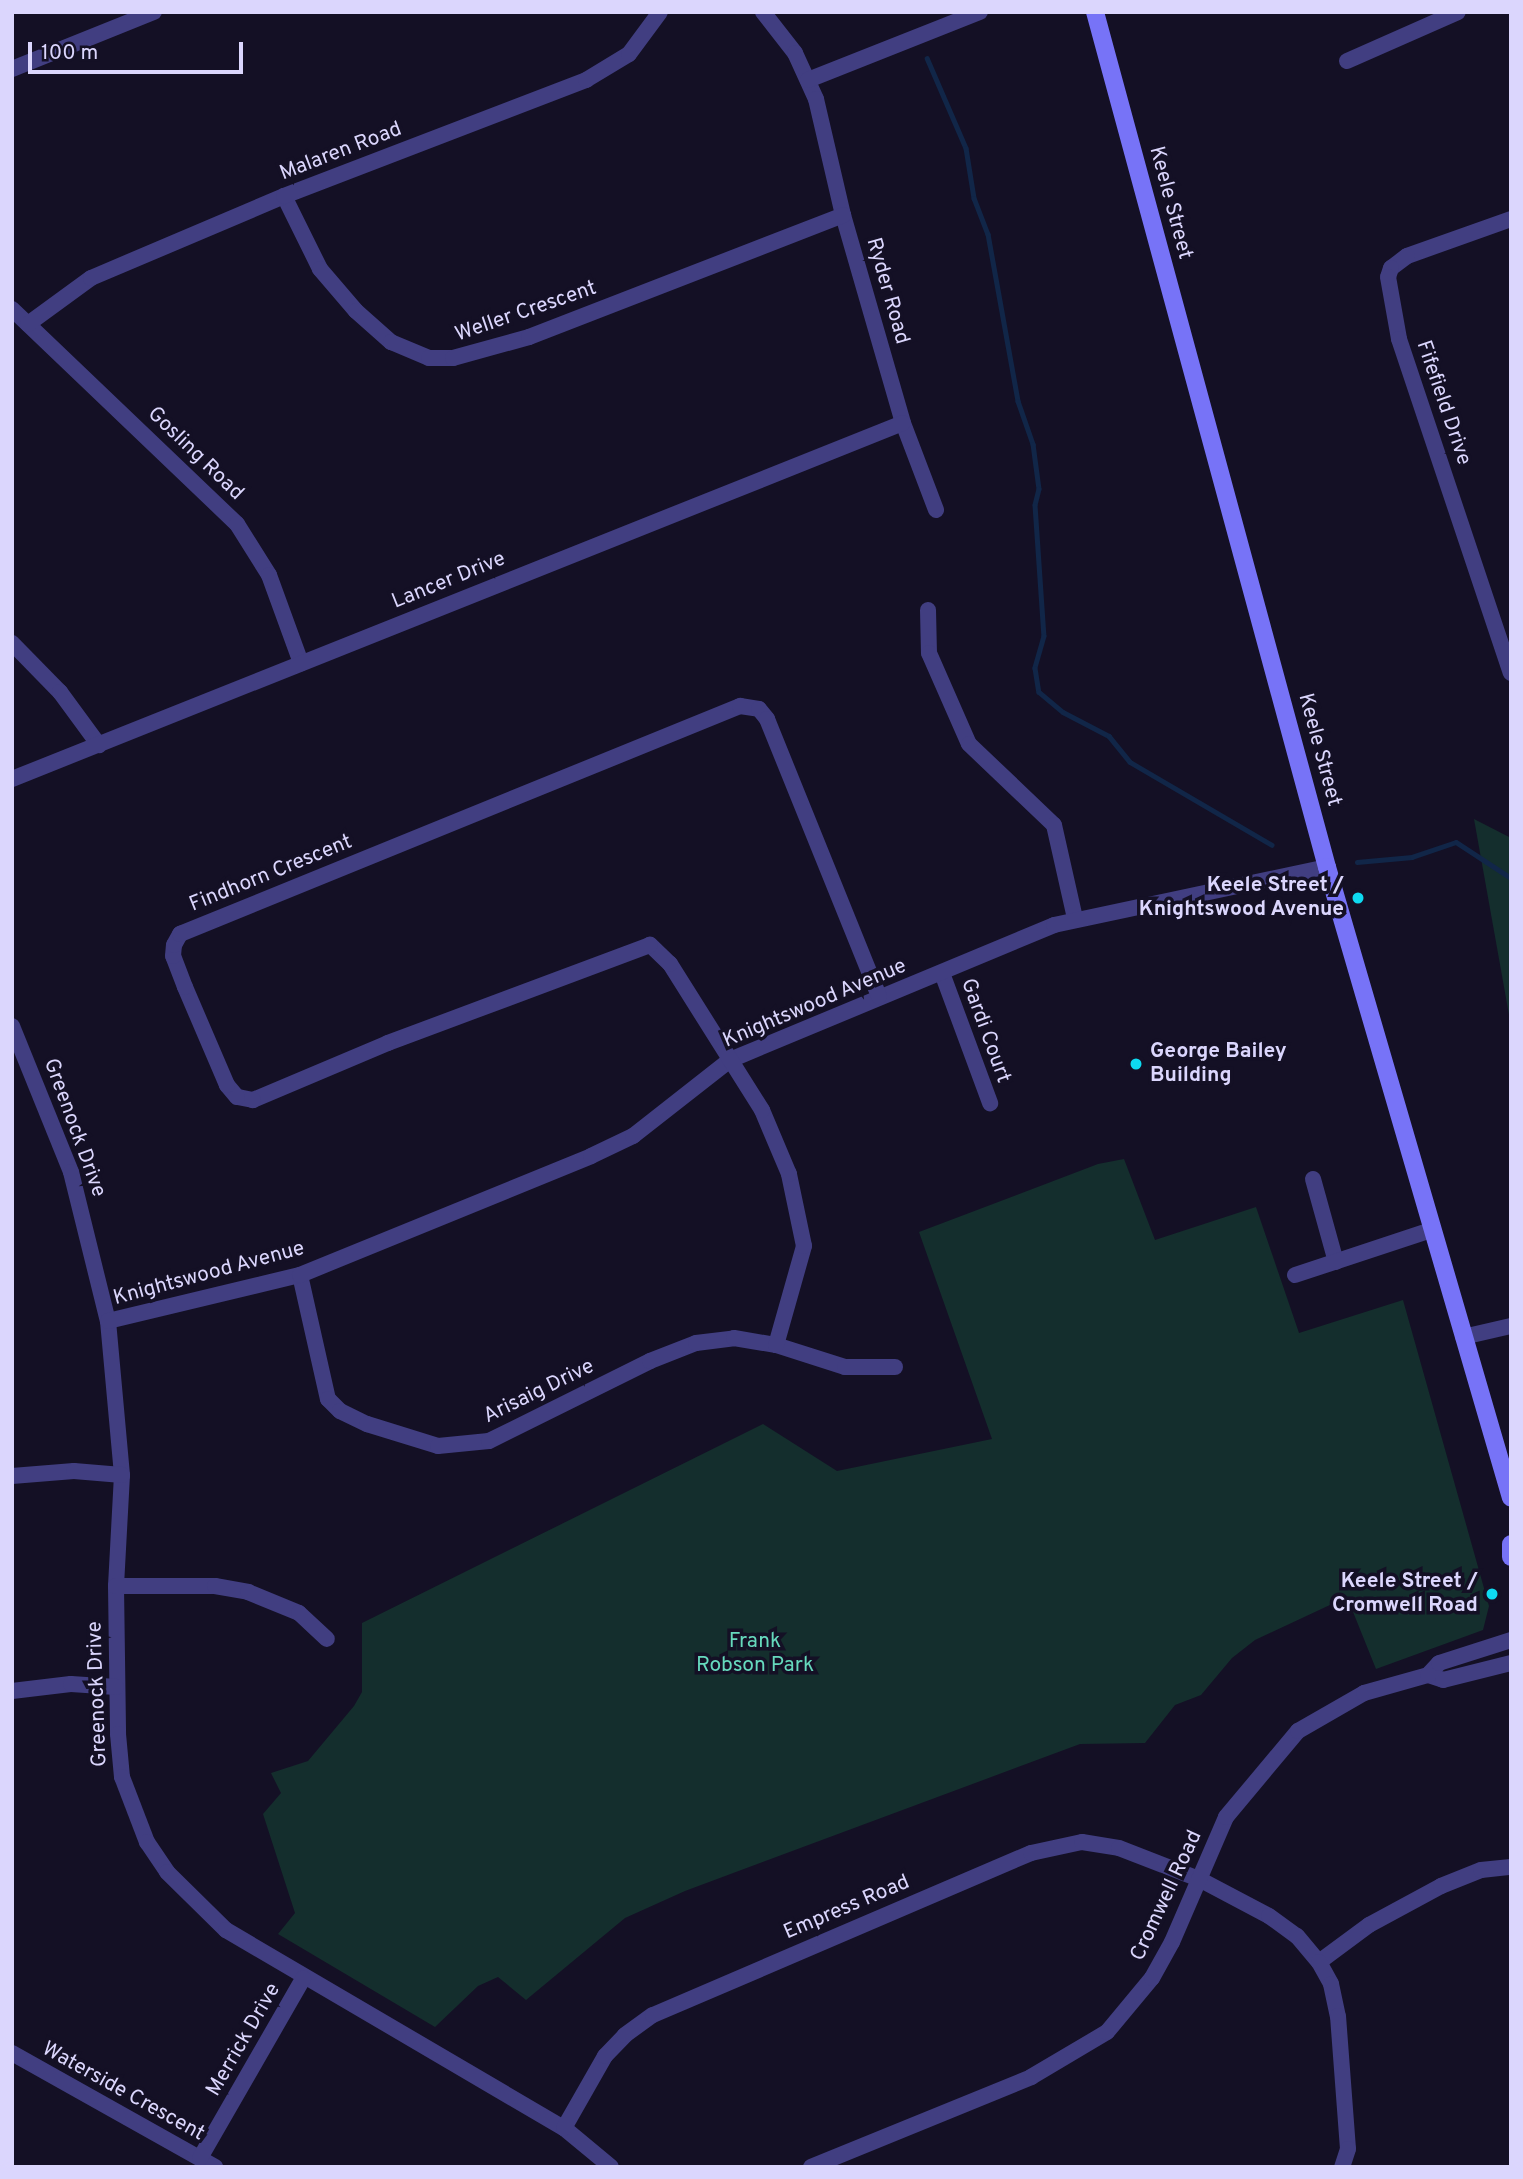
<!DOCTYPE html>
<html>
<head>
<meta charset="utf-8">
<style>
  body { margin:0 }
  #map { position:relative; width:1523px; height:2179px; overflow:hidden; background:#141025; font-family:Overpass,sans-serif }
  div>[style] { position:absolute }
  .green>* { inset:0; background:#142e2d }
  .stream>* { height:4.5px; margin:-2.25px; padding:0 2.25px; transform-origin:2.25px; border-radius:2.25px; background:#112648 }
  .minor>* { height:16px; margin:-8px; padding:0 8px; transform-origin:8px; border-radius:8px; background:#413e81 }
  .secondary>* { height:18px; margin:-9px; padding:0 9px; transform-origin:9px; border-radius:9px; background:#7773f7 }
  .dots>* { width:19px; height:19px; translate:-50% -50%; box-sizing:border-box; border:4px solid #141025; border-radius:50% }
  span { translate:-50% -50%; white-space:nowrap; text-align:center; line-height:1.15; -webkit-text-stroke:7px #141025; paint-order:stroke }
  .street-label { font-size:21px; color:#dbd6fd }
  .poi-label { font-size:21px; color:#dbd6fd; font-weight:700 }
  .right { translate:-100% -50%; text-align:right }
  .left { translate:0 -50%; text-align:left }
  .park-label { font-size:21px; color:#66d9bd }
  .frame { position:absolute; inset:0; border:14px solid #dbd6fd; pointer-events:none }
  .scale { position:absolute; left:28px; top:42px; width:215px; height:32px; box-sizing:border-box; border:4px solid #dbd6fd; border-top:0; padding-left:9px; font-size:21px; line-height:24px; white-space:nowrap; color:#dbd6fd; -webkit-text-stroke:5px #141025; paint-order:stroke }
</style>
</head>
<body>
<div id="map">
  <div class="green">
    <div style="clip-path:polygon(1474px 819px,1511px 838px,1511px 1026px)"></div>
    <div style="clip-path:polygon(1124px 1159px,1155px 1240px,1256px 1207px,1299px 1333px,1403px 1300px,1489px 1606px,1483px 1630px,1376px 1669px,1347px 1597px,1255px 1640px,1232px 1658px,1201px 1695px,1175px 1705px,1145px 1743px,1080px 1744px,685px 1891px,625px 1918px,526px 2000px,498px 1977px,478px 1986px,435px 2027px,278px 1934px,295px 1913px,263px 1814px,281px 1793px,271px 1773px,308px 1761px,354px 1706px,362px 1692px,362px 1623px,763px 1424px,837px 1471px,992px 1439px,919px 1232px,1098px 1164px)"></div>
  </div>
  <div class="stream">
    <div style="left:927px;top:58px;width:98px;rotate:66.6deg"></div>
    <div style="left:966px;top:148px;width:51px;rotate:80.9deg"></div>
    <div style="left:974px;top:198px;width:39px;rotate:69deg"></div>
    <div style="left:988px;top:234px;width:170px;rotate:79.8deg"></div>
    <div style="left:1018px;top:401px;width:46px;rotate:70.8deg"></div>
    <div style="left:1033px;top:444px;width:45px;rotate:82.4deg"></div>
    <div style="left:1039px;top:489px;width:16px;rotate:104deg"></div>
    <div style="left:1035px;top:505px;width:131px;rotate:86.1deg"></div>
    <div style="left:1044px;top:636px;width:33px;rotate:106deg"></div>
    <div style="left:1035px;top:668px;width:24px;rotate:81deg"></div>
    <div style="left:1039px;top:692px;width:31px;rotate:40deg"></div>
    <div style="left:1063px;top:712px;width:52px;rotate:27.6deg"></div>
    <div style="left:1109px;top:736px;width:33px;rotate:51deg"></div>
    <div style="left:1130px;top:762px;width:164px;rotate:30.3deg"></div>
    <div style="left:1357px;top:862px;width:55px;rotate:-5.2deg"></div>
    <div style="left:1412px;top:857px;width:46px;rotate:-18.8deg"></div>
    <div style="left:1456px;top:842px;width:66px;rotate:33.2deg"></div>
  </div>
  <div class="minor">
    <div style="left:763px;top:12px;width:52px;rotate:52deg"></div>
    <div style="left:795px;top:53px;width:51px;rotate:65.5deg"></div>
    <div style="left:816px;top:99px;width:119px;rotate:76.9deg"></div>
    <div style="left:843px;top:215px;width:216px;rotate:73.9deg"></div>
    <div style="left:903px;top:423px;width:93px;rotate:69.2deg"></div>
    <div style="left:1347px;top:61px;width:121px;rotate:-23.8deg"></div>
    <div style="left:12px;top:69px;width:153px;rotate:-21.9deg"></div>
    <div style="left:808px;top:80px;width:185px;rotate:-21.6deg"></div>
    <div style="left:284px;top:196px;width:81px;rotate:63.7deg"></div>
    <div style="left:320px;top:269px;width:55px;rotate:49.4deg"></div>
    <div style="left:356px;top:311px;width:47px;rotate:41.5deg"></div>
    <div style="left:391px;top:342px;width:41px;rotate:22.8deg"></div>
    <div style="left:429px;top:358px;width:24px"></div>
    <div style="left:453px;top:358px;width:79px;rotate:-15.4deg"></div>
    <div style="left:529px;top:337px;width:337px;rotate:-21.2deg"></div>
    <div style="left:1511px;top:219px;width:110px;rotate:160.4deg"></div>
    <div style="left:1407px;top:256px;width:20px;rotate:143deg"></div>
    <div style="left:1391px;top:268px;width:9px;rotate:108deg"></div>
    <div style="left:1388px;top:277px;width:63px;rotate:79.9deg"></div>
    <div style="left:1399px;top:339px;width:352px;rotate:71.5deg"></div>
    <div style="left:12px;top:309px;width:311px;rotate:43.7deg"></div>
    <div style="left:237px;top:524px;width:60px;rotate:57.9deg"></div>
    <div style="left:269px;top:575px;width:94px;rotate:70deg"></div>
    <div style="left:28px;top:324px;width:78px;rotate:-36.1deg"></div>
    <div style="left:91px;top:278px;width:210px;rotate:-23deg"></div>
    <div style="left:284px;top:196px;width:324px;rotate:-21deg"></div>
    <div style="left:586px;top:80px;width:50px;rotate:-31.2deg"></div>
    <div style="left:629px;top:54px;width:52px;rotate:-53.6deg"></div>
    <div style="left:928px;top:610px;width:43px;rotate:88.7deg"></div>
    <div style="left:929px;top:653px;width:99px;rotate:66.3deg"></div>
    <div style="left:969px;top:744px;width:117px;rotate:43.6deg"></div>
    <div style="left:1054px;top:825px;width:95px;rotate:77.3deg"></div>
    <div style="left:12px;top:643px;width:69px;rotate:45.6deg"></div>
    <div style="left:60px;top:692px;width:66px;rotate:53.7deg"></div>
    <div style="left:12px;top:779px;width:959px;rotate:-21.78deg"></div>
    <div style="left:942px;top:973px;width:139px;rotate:69.7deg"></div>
    <div style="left:12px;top:1026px;width:157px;rotate:68deg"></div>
    <div style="left:71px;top:1172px;width:154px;rotate:76.1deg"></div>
    <div style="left:108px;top:1321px;width:155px;rotate:84.8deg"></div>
    <div style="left:122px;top:1475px;width:111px;rotate:93.1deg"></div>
    <div style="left:116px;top:1586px;width:148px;rotate:89.2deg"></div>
    <div style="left:118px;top:1734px;width:43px;rotate:84.7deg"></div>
    <div style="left:122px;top:1777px;width:70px;rotate:69deg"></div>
    <div style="left:147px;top:1842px;width:36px;rotate:56deg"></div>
    <div style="left:167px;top:1872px;width:83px;rotate:44.5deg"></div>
    <div style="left:226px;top:1930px;width:392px;rotate:30.4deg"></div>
    <div style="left:564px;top:2128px;width:61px;rotate:39.7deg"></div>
    <div style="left:1313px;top:1179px;width:86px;rotate:74.5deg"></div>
    <div style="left:300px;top:1275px;width:127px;rotate:77.3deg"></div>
    <div style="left:328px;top:1399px;width:17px;rotate:45deg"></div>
    <div style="left:340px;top:1411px;width:30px;rotate:26deg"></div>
    <div style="left:367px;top:1424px;width:74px;rotate:17.2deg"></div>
    <div style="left:438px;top:1446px;width:51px;rotate:-5.6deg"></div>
    <div style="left:489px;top:1441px;width:180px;rotate:-26.4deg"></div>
    <div style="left:650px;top:1361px;width:49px;rotate:-21.4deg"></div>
    <div style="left:696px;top:1343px;width:38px;rotate:-7deg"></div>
    <div style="left:734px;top:1338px;width:43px;rotate:9.5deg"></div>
    <div style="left:776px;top:1345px;width:72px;rotate:17.7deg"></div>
    <div style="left:845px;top:1367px;width:50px"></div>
    <div style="left:1295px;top:1275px;width:143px;rotate:-18.3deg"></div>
    <div style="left:108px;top:1321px;width:197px;rotate:-13.5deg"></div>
    <div style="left:300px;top:1275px;width:314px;rotate:-22.2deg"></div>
    <div style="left:591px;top:1156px;width:47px;rotate:-25.5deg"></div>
    <div style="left:633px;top:1136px;width:123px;rotate:-38.1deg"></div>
    <div style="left:730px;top:1060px;width:351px;rotate:-22.6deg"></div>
    <div style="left:1054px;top:925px;width:279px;rotate:-12deg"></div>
    <div style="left:1463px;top:1337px;width:49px;rotate:-12.9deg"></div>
    <div style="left:776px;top:1345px;width:103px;rotate:-74.2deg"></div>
    <div style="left:804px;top:1246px;width:74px;rotate:-101.8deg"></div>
    <div style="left:789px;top:1174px;width:69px;rotate:-112.9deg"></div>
    <div style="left:762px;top:1110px;width:173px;rotate:-122.2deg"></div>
    <div style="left:670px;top:964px;width:28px;rotate:-136deg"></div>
    <div style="left:650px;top:945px;width:280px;rotate:159.5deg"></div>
    <div style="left:388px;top:1043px;width:147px;rotate:157.1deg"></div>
    <div style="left:253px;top:1100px;width:16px;rotate:-169deg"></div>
    <div style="left:237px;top:1097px;width:16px;rotate:-130deg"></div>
    <div style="left:227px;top:1085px;width:107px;rotate:-113.2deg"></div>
    <div style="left:185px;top:987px;width:33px;rotate:-111deg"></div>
    <div style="left:173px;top:956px;width:11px;rotate:-85deg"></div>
    <div style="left:174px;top:945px;width:13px;rotate:-61deg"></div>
    <div style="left:180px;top:934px;width:605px;rotate:-22.15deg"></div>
    <div style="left:740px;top:706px;width:19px;rotate:9deg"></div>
    <div style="left:759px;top:709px;width:13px;rotate:51deg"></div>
    <div style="left:767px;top:719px;width:299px;rotate:68deg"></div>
    <div style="left:12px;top:1476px;width:62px;rotate:-4.6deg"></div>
    <div style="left:74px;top:1471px;width:48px;rotate:4.8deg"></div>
    <div style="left:116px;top:1586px;width:99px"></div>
    <div style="left:215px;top:1586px;width:34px;rotate:10deg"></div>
    <div style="left:248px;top:1592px;width:55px;rotate:22.4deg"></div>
    <div style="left:299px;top:1613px;width:38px;rotate:43deg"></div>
    <div style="left:1428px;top:1675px;width:16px;rotate:18deg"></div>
    <div style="left:1443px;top:1680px;width:70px;rotate:-14deg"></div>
    <div style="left:12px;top:1691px;width:59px;rotate:-6.8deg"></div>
    <div style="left:71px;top:1684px;width:45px;rotate:3.8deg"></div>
    <div style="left:1319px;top:1962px;width:62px;rotate:-36.5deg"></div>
    <div style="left:1369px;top:1925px;width:82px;rotate:-28.4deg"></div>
    <div style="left:1441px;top:1886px;width:43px;rotate:-21.8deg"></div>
    <div style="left:1481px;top:1870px;width:30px;rotate:-6deg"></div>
    <div style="left:12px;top:2053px;width:233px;rotate:29.3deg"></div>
    <div style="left:564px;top:2128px;width:83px;rotate:-60.3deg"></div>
    <div style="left:605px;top:2056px;width:29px;rotate:-46deg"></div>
    <div style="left:625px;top:2035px;width:34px;rotate:-36deg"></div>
    <div style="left:653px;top:2015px;width:411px;rotate:-23.2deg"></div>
    <div style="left:1031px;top:1853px;width:52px;rotate:-12.2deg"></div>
    <div style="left:1082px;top:1842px;width:37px;rotate:9deg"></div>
    <div style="left:1119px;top:1848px;width:86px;rotate:21.2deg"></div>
    <div style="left:1199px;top:1879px;width:79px;rotate:27.9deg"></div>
    <div style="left:1269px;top:1916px;width:34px;rotate:36deg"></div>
    <div style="left:1297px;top:1936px;width:34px;rotate:50deg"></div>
    <div style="left:1319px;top:1962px;width:25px;rotate:61deg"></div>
    <div style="left:1331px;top:1984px;width:33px;rotate:78deg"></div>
    <div style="left:1338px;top:2016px;width:133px;rotate:85.7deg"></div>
    <div style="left:1348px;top:2149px;width:19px;rotate:108deg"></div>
    <div style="left:200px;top:2158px;width:207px;rotate:-60.1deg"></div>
    <div style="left:811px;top:2167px;width:238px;rotate:-22.2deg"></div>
    <div style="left:1031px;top:2077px;width:88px;rotate:-30.6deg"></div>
    <div style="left:1107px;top:2032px;width:70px;rotate:-50.2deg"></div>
    <div style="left:1152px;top:1978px;width:41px;rotate:-60.9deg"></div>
    <div style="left:1172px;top:1942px;width:136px;rotate:-66.6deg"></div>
    <div style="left:1226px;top:1817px;width:112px;rotate:-50.1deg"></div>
    <div style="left:1298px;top:1731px;width:76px;rotate:-29.9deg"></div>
    <div style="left:1364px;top:1693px;width:66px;rotate:-15.7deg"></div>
    <div style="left:1428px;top:1675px;width:16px;rotate:-47deg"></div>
    <div style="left:1439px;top:1663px;width:76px;rotate:-17.7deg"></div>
  </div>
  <div class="secondary">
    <div style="left:1095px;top:12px;width:886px;rotate:74.82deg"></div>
    <div style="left:1327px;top:867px;width:657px;rotate:73.74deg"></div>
    <div style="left:1511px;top:1544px;width:13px;rotate:90deg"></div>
  </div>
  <div class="dots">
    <div style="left:1358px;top:898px;background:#0edaf1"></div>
    <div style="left:1136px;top:1064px;background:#0edaf1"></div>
    <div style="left:1492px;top:1594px;background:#0edaf1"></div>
  </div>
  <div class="street-label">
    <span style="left:341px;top:152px;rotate:-21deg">Malaren Road</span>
    <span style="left:1170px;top:203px;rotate:75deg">Keele Street</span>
    <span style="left:887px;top:291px;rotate:74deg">Ryder Road</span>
    <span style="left:526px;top:312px;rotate:-19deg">Weller Crescent</span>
    <span style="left:1443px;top:403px;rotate:71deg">Fifefield Drive</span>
    <span style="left:195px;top:454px;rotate:44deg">Gosling Road</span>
    <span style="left:449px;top:581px;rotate:-22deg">Lancer Drive</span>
    <span style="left:1319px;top:750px;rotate:75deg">Keele Street</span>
    <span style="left:271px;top:874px;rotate:-22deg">Findhorn Crescent</span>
    <span style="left:815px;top:1004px;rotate:-23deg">Knightswood Avenue</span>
    <span style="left:985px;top:1031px;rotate:70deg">Gardi Court</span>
    <span style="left:74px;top:1128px;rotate:70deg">Greenock Drive</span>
    <span style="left:209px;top:1274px;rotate:-15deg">Knightswood Avenue</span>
    <span style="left:539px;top:1392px;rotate:-26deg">Arisaig Drive</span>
    <span style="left:98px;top:1694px;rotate:-92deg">Greenock Drive</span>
    <span style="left:1167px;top:1896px;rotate:-65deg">Cromwell Road</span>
    <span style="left:847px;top:1908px;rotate:-23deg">Empress Road</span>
    <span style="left:244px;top:2040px;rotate:-60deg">Merrick Drive</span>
    <span style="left:123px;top:2092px;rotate:29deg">Waterside Crescent</span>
  </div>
  <div class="poi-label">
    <span class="right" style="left:1344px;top:898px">Keele Street /<br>Knightswood Avenue</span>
    <span class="left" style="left:1150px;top:1064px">George Bailey<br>Building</span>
    <span class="right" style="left:1478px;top:1594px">Keele Street /<br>Cromwell Road</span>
  </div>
  <div class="park-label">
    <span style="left:755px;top:1654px">Frank<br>Robson Park</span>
  </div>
  <div class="frame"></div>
  <div class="scale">100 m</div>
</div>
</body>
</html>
